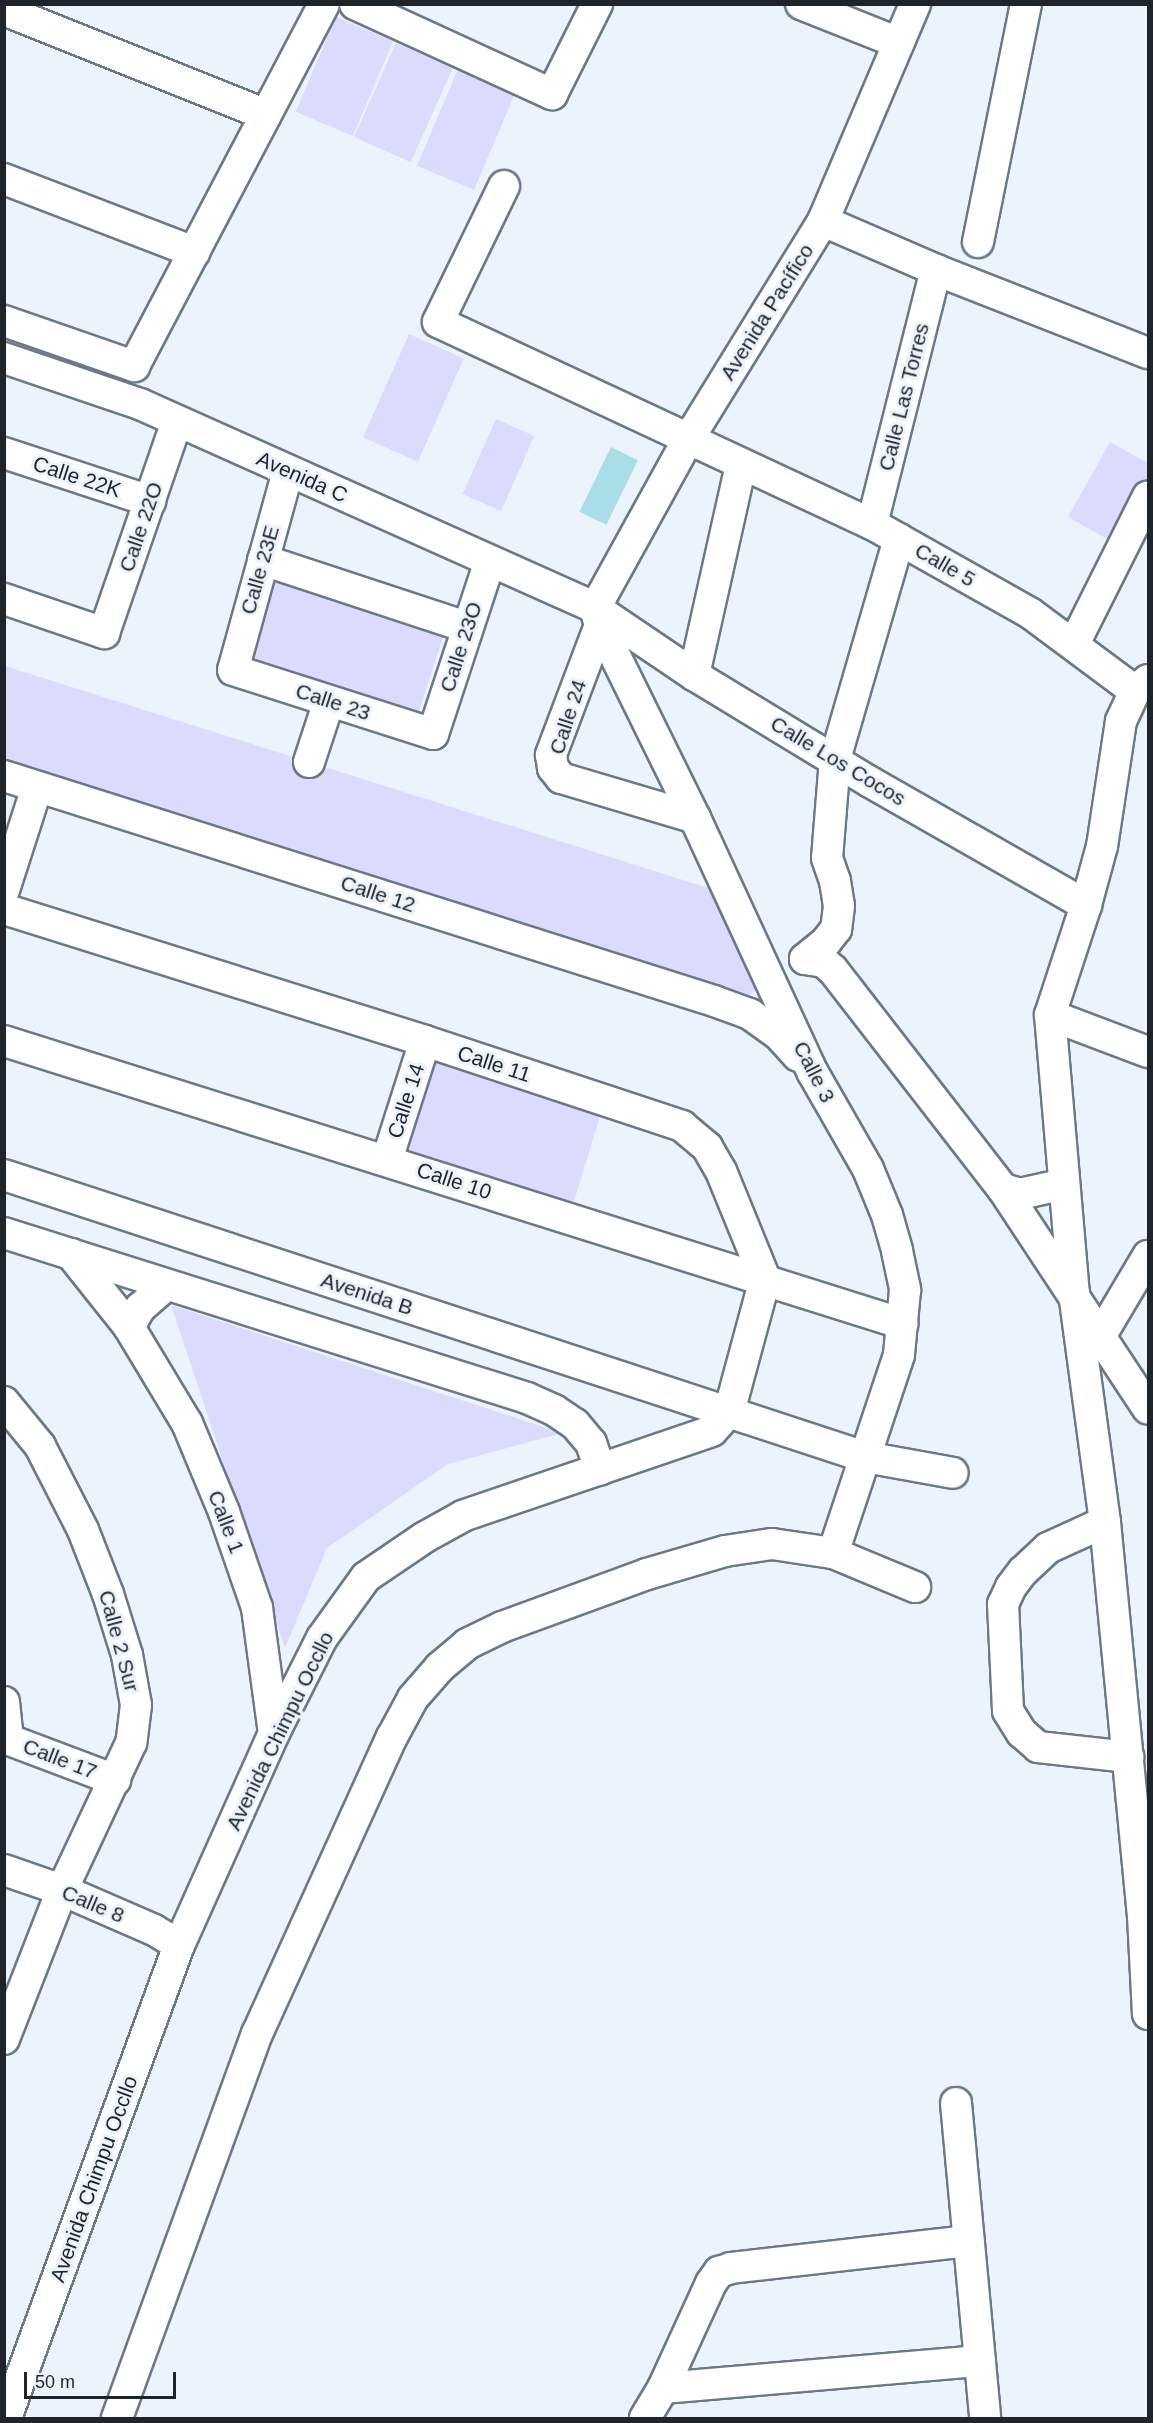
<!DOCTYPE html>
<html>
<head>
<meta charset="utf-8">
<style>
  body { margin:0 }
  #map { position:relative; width:1153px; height:2423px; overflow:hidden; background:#ebf4fd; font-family:Arial,sans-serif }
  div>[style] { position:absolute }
  .green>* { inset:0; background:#dbdbfe; transform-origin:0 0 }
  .water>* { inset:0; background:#a9dee7; transform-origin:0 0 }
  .roads { filter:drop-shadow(2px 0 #6b7986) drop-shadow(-2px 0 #6b7986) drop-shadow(0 2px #6b7986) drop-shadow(0 -2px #6b7986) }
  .minor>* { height:30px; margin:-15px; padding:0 15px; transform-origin:15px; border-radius:15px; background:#fff }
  span { translate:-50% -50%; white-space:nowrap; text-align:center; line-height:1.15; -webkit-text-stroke:6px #ebf4fd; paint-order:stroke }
  .street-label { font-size:21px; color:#1e2429 }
  .frame { position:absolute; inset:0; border:6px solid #1e2429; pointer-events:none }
  .scale { position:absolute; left:24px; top:2372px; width:152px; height:27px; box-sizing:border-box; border:3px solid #1e2429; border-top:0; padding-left:8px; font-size:18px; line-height:21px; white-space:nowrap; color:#1e2429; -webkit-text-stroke:4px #ebf4fd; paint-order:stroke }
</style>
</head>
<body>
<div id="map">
  <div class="green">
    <div style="left:336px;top:17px;width:62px;height:103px;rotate:23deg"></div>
    <div style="left:396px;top:43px;width:62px;height:103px;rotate:24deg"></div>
    <div style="left:458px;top:69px;width:62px;height:105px;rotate:23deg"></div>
    <div style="left:409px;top:334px;width:60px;height:113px;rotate:24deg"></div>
    <div style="left:496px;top:419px;width:42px;height:82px;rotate:24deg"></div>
    <div style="clip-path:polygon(1110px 442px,1148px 463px,1148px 486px,1116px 544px,1068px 517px)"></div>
    <div style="left:275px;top:578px;width:178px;height:89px;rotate:18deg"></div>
    <div style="clip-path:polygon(5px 666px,708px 888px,759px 987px,749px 996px,677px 975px,5px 760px)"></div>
    <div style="left:432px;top:1057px;width:178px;height:99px;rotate:17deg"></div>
    <div style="clip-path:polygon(171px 1305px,562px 1433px,448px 1464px,327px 1548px,285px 1648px)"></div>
  </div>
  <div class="water">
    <div style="left:611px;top:447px;width:30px;height:72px;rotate:26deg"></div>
  </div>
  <div class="roads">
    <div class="minor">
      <div style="left:355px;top:4px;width:217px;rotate:24.6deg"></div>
      <div style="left:552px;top:94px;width:101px;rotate:-63.4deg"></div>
      <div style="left:801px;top:4px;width:105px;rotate:21.7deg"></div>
      <div style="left:4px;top:10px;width:282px;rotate:21.8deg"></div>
      <div style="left:4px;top:179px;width:204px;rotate:21deg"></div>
      <div style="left:504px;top:186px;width:151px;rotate:115.9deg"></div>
      <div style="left:438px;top:322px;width:479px;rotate:25deg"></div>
      <div style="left:872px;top:524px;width:181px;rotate:29.4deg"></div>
      <div style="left:1030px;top:613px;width:131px;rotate:36.6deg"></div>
      <div style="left:823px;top:221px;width:123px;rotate:23.4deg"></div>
      <div style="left:936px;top:270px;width:228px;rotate:21.4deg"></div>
      <div style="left:978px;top:242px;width:243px;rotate:-78.6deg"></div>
      <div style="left:4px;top:321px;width:138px;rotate:19.1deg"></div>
      <div style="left:134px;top:366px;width:409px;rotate:-62.3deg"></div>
      <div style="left:4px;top:358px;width:144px;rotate:18.7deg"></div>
      <div style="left:140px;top:404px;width:499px;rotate:24.1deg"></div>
      <div style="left:595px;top:608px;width:120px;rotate:34.1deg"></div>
      <div style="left:694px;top:675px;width:206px;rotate:31.3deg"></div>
      <div style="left:870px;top:782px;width:249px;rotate:29.7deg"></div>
      <div style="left:4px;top:453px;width:154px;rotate:18.2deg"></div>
      <div style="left:288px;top:471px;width:206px;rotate:105.4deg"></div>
      <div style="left:233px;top:670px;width:210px;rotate:17.7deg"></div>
      <div style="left:433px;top:734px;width:182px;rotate:-71.8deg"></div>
      <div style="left:872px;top:524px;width:262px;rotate:-75.9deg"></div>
      <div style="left:899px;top:539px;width:229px;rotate:106.2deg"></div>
      <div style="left:835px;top:759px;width:99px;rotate:94.6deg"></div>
      <div style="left:827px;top:858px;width:24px;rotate:71deg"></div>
      <div style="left:835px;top:881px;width:25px;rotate:81deg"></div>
      <div style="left:839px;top:906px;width:23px;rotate:97deg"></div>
      <div style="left:836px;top:929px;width:16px;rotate:128deg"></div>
      <div style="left:826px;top:942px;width:27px;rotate:141deg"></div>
      <div style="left:805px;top:959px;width:19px;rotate:9deg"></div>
      <div style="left:824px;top:962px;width:12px;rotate:42deg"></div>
      <div style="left:833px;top:970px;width:277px;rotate:52.2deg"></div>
      <div style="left:1003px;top:1189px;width:263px;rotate:56.6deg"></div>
      <div style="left:263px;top:560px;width:215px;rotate:18.2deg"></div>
      <div style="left:4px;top:599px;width:106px;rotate:18.8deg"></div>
      <div style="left:104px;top:633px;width:224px;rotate:-71deg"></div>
      <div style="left:595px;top:608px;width:18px;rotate:74deg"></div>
      <div style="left:600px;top:625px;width:215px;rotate:63.8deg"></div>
      <div style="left:695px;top:818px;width:281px;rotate:65.2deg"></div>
      <div style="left:813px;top:1073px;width:111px;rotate:60.2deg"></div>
      <div style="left:868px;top:1169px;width:50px;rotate:67.6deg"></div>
      <div style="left:887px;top:1215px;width:37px;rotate:74deg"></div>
      <div style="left:897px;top:1251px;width:40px;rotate:78deg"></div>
      <div style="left:905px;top:1290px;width:65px;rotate:95.3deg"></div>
      <div style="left:899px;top:1355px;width:209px;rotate:108.4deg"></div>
      <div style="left:595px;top:608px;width:194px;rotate:-61.1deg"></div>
      <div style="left:689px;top:438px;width:255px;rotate:-58.3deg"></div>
      <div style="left:823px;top:221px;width:236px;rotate:-67deg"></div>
      <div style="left:600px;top:625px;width:139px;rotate:110.7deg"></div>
      <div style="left:551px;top:755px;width:13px;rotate:81deg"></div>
      <div style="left:553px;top:768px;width:13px;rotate:51deg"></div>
      <div style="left:561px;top:778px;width:140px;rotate:16.6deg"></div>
      <div style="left:1074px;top:644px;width:165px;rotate:-63.4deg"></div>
      <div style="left:694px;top:675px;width:215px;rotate:-77.4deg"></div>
      <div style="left:1148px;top:680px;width:17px;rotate:140deg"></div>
      <div style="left:1135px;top:691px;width:33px;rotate:115deg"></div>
      <div style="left:1121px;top:721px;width:126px;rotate:98.6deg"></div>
      <div style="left:1102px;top:846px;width:61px;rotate:105.2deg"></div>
      <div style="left:1086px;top:905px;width:116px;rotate:108.1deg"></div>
      <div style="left:1050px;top:1015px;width:279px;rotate:85.1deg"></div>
      <div style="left:1074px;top:1293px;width:231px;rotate:82.3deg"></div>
      <div style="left:1105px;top:1522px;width:396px;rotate:84.5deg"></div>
      <div style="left:1143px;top:1916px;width:98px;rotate:87.1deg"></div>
      <div style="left:309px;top:762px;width:64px;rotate:-71.8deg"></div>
      <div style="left:4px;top:776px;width:745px;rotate:17.58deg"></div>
      <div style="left:714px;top:1001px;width:38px;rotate:20deg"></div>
      <div style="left:750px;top:1014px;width:36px;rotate:36deg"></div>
      <div style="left:779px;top:1035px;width:28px;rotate:48deg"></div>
      <div style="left:4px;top:890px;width:108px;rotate:-72.2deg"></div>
      <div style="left:4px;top:909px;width:441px;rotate:17.4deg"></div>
      <div style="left:425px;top:1041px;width:271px;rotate:18.3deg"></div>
      <div style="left:682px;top:1126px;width:33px;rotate:40deg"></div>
      <div style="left:707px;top:1147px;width:28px;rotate:60deg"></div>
      <div style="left:721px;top:1171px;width:117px;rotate:67.8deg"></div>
      <div style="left:765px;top:1279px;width:138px;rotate:105.1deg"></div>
      <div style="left:729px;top:1412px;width:25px;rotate:132deg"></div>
      <div style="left:712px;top:1431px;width:263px;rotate:161.2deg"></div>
      <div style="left:463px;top:1516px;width:43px;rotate:151.1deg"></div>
      <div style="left:425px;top:1537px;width:71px;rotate:145.9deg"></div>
      <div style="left:366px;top:1577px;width:75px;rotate:125.8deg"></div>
      <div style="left:322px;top:1638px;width:106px;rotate:116.8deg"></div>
      <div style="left:274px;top:1733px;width:232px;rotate:114.1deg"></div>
      <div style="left:179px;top:1945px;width:504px;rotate:110.09deg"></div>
      <div style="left:1050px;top:1015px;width:105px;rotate:20.7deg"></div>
      <div style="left:4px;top:1041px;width:942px;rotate:17.47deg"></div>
      <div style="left:387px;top:1160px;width:125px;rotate:-72.3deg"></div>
      <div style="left:4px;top:1175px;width:906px;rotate:18.13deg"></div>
      <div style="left:865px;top:1457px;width:89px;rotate:10.3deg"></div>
      <div style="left:1003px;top:1189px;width:18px;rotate:16deg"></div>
      <div style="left:1020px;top:1194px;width:45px;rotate:-12.8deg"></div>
      <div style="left:4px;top:1233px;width:548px;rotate:17.51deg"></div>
      <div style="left:527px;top:1398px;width:30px;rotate:24deg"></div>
      <div style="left:554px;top:1410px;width:25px;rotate:34deg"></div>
      <div style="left:575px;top:1424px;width:25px;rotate:50deg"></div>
      <div style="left:591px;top:1443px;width:28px;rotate:71deg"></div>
      <div style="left:71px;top:1254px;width:93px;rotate:51.5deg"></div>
      <div style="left:129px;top:1327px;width:112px;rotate:58.9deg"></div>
      <div style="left:187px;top:1423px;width:96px;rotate:67.4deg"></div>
      <div style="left:224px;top:1512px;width:102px;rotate:71deg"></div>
      <div style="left:257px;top:1608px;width:126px;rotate:82.3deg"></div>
      <div style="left:129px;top:1327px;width:22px;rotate:-60deg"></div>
      <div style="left:140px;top:1308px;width:35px;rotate:-41deg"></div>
      <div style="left:1101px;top:1335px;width:92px;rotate:-59.3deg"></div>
      <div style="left:4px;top:1402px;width:57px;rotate:50.7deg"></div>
      <div style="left:40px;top:1446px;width:94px;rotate:62.9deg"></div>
      <div style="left:83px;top:1530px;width:69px;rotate:68.7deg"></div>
      <div style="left:108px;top:1594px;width:64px;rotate:72.7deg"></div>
      <div style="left:127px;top:1655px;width:51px;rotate:79.8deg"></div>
      <div style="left:136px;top:1705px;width:38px;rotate:97deg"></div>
      <div style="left:131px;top:1743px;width:162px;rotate:115.1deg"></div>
      <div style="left:62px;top:1890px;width:160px;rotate:111.3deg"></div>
      <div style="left:1105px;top:1522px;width:63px;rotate:155.5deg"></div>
      <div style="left:1048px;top:1548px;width:34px;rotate:137deg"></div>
      <div style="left:1023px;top:1571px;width:20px;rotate:127deg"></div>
      <div style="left:1011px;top:1587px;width:19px;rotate:115deg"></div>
      <div style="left:1003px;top:1604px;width:107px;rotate:87.3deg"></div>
      <div style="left:1008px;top:1711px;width:26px;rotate:58deg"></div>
      <div style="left:1022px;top:1733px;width:21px;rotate:41deg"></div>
      <div style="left:1038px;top:1747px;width:91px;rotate:6.3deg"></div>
      <div style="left:4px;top:1702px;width:37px;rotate:84deg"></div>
      <div style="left:4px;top:1738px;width:119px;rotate:20.7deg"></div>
      <div style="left:4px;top:1870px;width:61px;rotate:19deg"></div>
      <div style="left:62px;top:1890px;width:100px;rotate:23.5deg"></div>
      <div style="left:154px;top:1930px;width:29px;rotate:31deg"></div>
      <div style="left:956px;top:2103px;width:316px;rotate:84.7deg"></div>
      <div style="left:663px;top:2388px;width:318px;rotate:-4.9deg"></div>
      <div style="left:117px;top:2418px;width:409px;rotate:-70deg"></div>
      <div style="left:257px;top:2034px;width:326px;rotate:-65.6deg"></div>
      <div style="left:392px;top:1737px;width:44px;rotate:-61.7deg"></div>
      <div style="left:413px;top:1698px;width:41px;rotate:-48.9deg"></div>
      <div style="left:440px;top:1667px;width:35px;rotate:-40deg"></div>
      <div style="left:467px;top:1644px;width:39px;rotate:-26deg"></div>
      <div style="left:502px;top:1627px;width:154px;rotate:-20.1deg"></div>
      <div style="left:647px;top:1574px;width:81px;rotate:-16.4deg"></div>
      <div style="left:725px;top:1551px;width:48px;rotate:-8.5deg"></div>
      <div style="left:772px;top:1544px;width:62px;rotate:8.4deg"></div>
      <div style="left:833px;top:1553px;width:89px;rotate:22.5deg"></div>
      <div style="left:645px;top:2418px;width:35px;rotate:-59deg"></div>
      <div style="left:663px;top:2388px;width:115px;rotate:-65.4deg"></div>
      <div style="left:711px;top:2283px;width:14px;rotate:-54deg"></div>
      <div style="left:719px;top:2272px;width:13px;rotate:-18deg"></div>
      <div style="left:731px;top:2268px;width:239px;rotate:-6.5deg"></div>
    </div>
  </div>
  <div class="street-label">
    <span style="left:767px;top:312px;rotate:-58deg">Avenida Pacífico</span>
    <span style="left:904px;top:397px;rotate:-76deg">Calle Las Torres</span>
    <span style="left:77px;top:477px;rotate:18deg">Calle 22K</span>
    <span style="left:302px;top:477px;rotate:24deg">Avenida C</span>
    <span style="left:141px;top:527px;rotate:-71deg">Calle 22O</span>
    <span style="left:945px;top:565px;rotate:30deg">Calle 5</span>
    <span style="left:260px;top:570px;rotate:-74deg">Calle 23E</span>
    <span style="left:461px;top:647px;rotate:-72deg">Calle 23O</span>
    <span style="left:333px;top:702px;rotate:18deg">Calle 23</span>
    <span style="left:568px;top:717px;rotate:-72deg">Calle 24</span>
    <span style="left:838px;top:761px;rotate:31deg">Calle Los Cocos</span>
    <span style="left:378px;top:894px;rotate:18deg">Calle 12</span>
    <span style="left:494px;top:1064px;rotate:18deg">Calle 11</span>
    <span style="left:814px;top:1072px;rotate:63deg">Calle 3</span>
    <span style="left:406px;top:1101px;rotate:-72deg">Calle 14</span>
    <span style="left:454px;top:1181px;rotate:18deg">Calle 10</span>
    <span style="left:367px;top:1294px;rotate:18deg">Avenida B</span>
    <span style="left:226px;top:1522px;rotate:69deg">Calle 1</span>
    <span style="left:119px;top:1641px;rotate:75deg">Calle 2 Sur</span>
    <span style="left:280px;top:1731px;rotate:-64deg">Avenida Chimpu Occllo</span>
    <span style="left:60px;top:1759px;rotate:21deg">Calle 17</span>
    <span style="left:93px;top:1904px;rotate:23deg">Calle 8</span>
    <span style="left:94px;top:2179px;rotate:-70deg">Avenida Chimpu Occllo</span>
  </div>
  <div class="frame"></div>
  <div class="scale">50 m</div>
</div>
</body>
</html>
